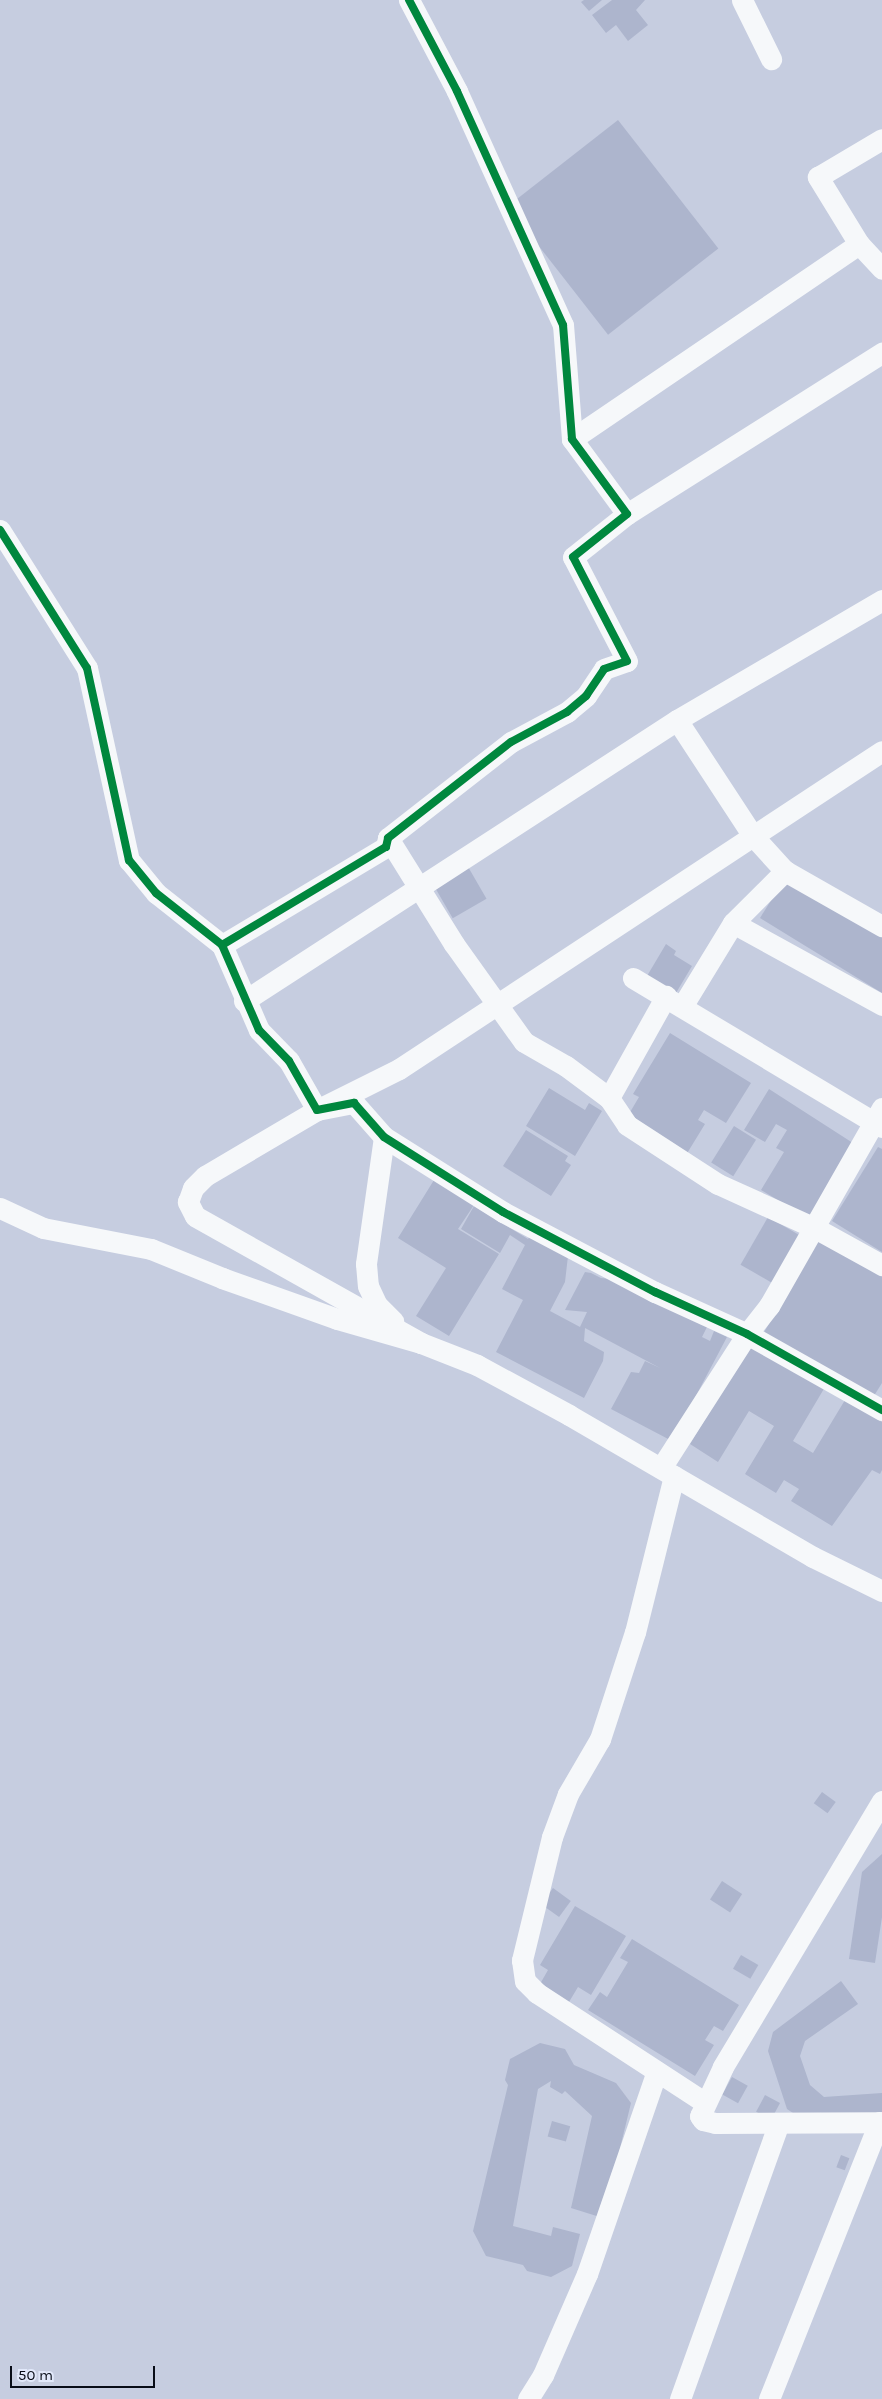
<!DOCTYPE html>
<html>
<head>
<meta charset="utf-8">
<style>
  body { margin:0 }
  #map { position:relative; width:882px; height:2399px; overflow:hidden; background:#c6cde0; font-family:Karla,sans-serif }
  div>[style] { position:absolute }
  .building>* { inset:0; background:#adb5cd; transform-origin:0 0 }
  .street>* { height:21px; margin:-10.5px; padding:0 10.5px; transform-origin:10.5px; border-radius:10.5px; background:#f6f8fa }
  .cycleway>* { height:8px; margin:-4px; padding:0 4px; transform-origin:4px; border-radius:4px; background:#00873e }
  span { translate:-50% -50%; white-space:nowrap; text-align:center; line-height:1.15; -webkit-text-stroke:4.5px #e2e9fb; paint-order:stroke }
  .scale { position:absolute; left:10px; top:2366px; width:145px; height:22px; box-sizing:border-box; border:2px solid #080c17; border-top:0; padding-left:6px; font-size:15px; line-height:18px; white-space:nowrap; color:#080c17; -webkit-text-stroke:4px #e2e9fb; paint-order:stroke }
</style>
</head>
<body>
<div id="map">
  <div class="building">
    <div style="clip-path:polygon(584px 0,602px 0,589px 11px,581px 2px)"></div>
    <div style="clip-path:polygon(612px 0,645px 0,636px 10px,648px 25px,628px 41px,616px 25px,606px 33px,592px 15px)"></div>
    <div style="left:618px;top:120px;width:163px;height:140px;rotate:52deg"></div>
    <div style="left:467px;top:865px;width:39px;height:39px;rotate:60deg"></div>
    <div style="clip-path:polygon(785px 878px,882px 936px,882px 993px,760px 918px)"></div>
    <div style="clip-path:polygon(666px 944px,676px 951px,674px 955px,692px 966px,676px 993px,647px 976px)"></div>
    <div style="clip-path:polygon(670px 1033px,751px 1083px,726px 1123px,704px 1110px,698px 1120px,705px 1124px,686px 1155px,626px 1119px,639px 1097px,633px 1094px)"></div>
    <div style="clip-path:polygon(549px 1088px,585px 1110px,589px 1103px,602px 1111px,575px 1156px,526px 1126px)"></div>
    <div style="clip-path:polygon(769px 1089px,856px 1145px,811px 1220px,761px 1190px,784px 1152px,776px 1148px,787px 1130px,776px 1124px,765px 1142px,744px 1130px)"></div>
    <div style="left:734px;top:1126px;width:26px;height:43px;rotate:32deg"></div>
    <div style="clip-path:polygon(526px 1130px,568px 1156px,565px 1161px,571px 1165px,551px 1196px,503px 1166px)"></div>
    <div style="clip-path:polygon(878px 1147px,882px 1149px,882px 1252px,832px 1221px)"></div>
    <div style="clip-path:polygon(434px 1180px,474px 1205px,458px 1229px,499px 1254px,449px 1336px,416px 1316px,446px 1268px,398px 1238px)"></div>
    <div style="clip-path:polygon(474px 1206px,528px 1239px,530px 1236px,568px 1256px,565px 1282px,550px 1311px,580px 1327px,587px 1312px,565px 1310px,585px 1272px,591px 1273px,601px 1278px,621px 1280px,708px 1325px,702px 1337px,710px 1341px,714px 1331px,727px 1337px,672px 1441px,611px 1409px,631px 1372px,639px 1373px,645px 1361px,660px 1368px,585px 1328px,584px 1341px,604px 1352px,603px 1361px,584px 1398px,496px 1352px,523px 1300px,502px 1289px,525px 1245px,510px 1235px,500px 1253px,461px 1229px)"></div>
    <div style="left:768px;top:1217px;width:42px;height:55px;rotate:30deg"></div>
    <div style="clip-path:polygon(818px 1240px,882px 1270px,882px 1383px,872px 1399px,763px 1334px)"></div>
    <div style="clip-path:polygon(752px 1342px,825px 1387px,793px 1441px,813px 1453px,845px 1400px,882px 1422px,882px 1470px,880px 1474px,872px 1470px,832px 1526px,791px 1501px,799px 1489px,784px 1480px,776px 1493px,745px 1474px,774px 1426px,749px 1411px,718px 1462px,690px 1444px)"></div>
    <div style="left:822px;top:1792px;width:17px;height:14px;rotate:36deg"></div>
    <div style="clip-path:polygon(882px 1854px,882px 1917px,875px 1963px,849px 1959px,862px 1872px)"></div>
    <div style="left:722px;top:1881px;width:24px;height:22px;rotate:33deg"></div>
    <div style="left:553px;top:1888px;width:22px;height:20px;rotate:36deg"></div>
    <div style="clip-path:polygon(575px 1906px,626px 1936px,591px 1995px,578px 1987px,569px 2002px,540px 1984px,548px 1970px,540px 1965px)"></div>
    <div style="clip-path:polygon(632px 1939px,739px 2005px,723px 2031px,714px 2026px,705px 2040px,714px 2045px,695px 2076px,588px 2010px,600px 1992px,607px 1997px,628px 1962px,620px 1958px)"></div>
    <div style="left:741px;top:1955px;width:20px;height:16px;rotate:30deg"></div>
    <div style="clip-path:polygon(841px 1981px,858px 2004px,805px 2041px,800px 2056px,810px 2085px,824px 2097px,882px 2093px,882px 2115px,802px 2119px,787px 2109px,768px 2051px,773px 2032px)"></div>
    <div style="clip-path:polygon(540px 2043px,565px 2049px,574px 2065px,616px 2083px,631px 2103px,603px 2218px,571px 2208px,592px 2116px,565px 2091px,562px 2094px,550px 2087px,551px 2081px,538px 2089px,513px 2226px,551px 2236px,553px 2227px,580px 2234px,572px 2266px,551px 2277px,527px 2271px,523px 2265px,486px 2256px,473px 2231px,508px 2085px,505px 2080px,510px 2059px)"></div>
    <div style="left:732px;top:2077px;width:18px;height:20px;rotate:29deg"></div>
    <div style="left:765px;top:2095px;width:17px;height:19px;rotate:28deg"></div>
    <div style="left:552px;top:2121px;width:19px;height:16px;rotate:16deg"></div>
    <div style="left:841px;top:2155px;width:9px;height:13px;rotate:21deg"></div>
  </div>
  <div class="street">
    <div style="left:742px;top:0;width:66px;rotate:63.8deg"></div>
    <div style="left:859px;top:244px;width:34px;rotate:47deg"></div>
    <div style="left:572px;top:439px;width:347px;rotate:-34.2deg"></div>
    <div style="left:859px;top:244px;width:79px;rotate:-121.5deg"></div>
    <div style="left:818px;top:177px;width:74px;rotate:-30.7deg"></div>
    <div style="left:627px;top:514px;width:302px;rotate:-32.3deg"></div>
    <div style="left:0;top:530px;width:163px;rotate:57.8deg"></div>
    <div style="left:87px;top:668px;width:197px;rotate:77.7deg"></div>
    <div style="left:129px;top:860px;width:43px;rotate:50.7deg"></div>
    <div style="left:156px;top:893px;width:84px;rotate:38.2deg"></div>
    <div style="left:222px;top:945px;width:93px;rotate:66.5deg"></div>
    <div style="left:259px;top:1030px;width:43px;rotate:45.9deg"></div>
    <div style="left:289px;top:1061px;width:56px;rotate:60.3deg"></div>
    <div style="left:317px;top:1110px;width:38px;rotate:-11deg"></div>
    <div style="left:354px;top:1103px;width:45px;rotate:48.6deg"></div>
    <div style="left:384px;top:1137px;width:141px;rotate:32.2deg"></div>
    <div style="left:503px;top:1212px;width:172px;rotate:27.8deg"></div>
    <div style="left:655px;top:1292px;width:101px;rotate:24.5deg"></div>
    <div style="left:747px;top:1334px;width:155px;rotate:29.4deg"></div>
    <div style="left:677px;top:720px;width:139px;rotate:56.8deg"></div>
    <div style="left:753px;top:836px;width:47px;rotate:47.6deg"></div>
    <div style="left:785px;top:871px;width:112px;rotate:29.6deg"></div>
    <div style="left:388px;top:838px;width:125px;rotate:58.1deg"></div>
    <div style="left:454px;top:944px;width:120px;rotate:54.5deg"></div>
    <div style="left:524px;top:1042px;width:48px;rotate:29.7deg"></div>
    <div style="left:566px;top:1066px;width:54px;rotate:36.7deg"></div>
    <div style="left:609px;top:1098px;width:32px;rotate:56deg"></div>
    <div style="left:627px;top:1125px;width:108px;rotate:33deg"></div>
    <div style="left:718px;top:1184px;width:107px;rotate:24.4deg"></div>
    <div style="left:815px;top:1228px;width:77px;rotate:28.9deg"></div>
    <div style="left:733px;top:923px;width:170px;rotate:28.8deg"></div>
    <div style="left:222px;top:945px;width:191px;rotate:-30.9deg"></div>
    <div style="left:386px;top:847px;width:9px;rotate:-77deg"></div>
    <div style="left:388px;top:838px;width:156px;rotate:-38deg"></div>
    <div style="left:511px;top:742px;width:64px;rotate:-28.2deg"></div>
    <div style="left:567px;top:712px;width:25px;rotate:-40deg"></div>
    <div style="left:586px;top:696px;width:32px;rotate:-56deg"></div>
    <div style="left:604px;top:669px;width:24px;rotate:-19deg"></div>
    <div style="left:627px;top:661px;width:117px;rotate:-117.4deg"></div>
    <div style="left:573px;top:557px;width:69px;rotate:-38.5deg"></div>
    <div style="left:627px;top:514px;width:93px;rotate:-126.3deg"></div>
    <div style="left:572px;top:439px;width:114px;rotate:-94.5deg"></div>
    <div style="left:563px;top:325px;width:257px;rotate:-114.4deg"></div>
    <div style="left:457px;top:91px;width:103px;rotate:-117.8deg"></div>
    <div style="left:633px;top:978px;width:290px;rotate:30.9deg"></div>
    <div style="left:244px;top:1001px;width:516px;rotate:-32.98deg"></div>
    <div style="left:677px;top:720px;width:238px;rotate:-30.3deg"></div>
    <div style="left:683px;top:1005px;width:96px;rotate:-58.6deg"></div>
    <div style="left:733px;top:923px;width:74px;rotate:-45deg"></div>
    <div style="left:609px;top:1098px;width:117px;rotate:-60.8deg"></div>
    <div style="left:384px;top:1137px;width:128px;rotate:98.1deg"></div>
    <div style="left:366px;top:1264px;width:22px;rotate:85deg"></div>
    <div style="left:368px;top:1286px;width:21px;rotate:65deg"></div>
    <div style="left:377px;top:1305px;width:23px;rotate:45deg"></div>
    <div style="left:0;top:1208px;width:47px;rotate:24.9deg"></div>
    <div style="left:43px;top:1228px;width:110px;rotate:11deg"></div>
    <div style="left:151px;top:1249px;width:77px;rotate:22.2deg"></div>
    <div style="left:222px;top:1278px;width:122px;rotate:19.6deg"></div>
    <div style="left:337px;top:1319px;width:87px;rotate:15.9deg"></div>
    <div style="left:421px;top:1343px;width:60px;rotate:21.4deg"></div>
    <div style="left:477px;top:1365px;width:105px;rotate:28.5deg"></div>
    <div style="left:569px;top:1415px;width:282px;rotate:30.2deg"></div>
    <div style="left:813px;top:1557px;width:77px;rotate:26.2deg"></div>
    <div style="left:421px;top:1343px;width:259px;rotate:-150.7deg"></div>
    <div style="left:195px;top:1216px;width:16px;rotate:-117deg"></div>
    <div style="left:188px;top:1202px;width:15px;rotate:-70deg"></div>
    <div style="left:193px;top:1188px;width:17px;rotate:-45deg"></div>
    <div style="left:205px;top:1176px;width:130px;rotate:-30.5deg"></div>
    <div style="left:317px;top:1110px;width:92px;rotate:-26.6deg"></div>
    <div style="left:399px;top:1069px;width:578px;rotate:-33.36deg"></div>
    <div style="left:661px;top:1468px;width:159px;rotate:-57.3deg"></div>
    <div style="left:747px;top:1334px;width:36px;rotate:-52deg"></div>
    <div style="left:769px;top:1306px;width:228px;rotate:-60.3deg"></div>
    <div style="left:674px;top:1476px;width:161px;rotate:104deg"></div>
    <div style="left:635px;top:1632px;width:113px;rotate:108.1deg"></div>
    <div style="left:600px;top:1739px;width:64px;rotate:120.2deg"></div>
    <div style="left:568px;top:1794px;width:46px;rotate:110.4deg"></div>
    <div style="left:552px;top:1837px;width:127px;rotate:103.7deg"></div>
    <div style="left:522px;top:1960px;width:21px;rotate:82deg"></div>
    <div style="left:525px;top:1981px;width:17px;rotate:45deg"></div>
    <div style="left:537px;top:1993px;width:199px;rotate:33.1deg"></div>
    <div style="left:882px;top:1801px;width:310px;rotate:120.9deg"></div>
    <div style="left:723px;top:2067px;width:54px;rotate:115.1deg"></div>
    <div style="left:700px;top:2116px;width:5px;rotate:53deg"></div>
    <div style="left:703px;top:2120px;width:12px;rotate:14deg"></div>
    <div style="left:715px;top:2123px;width:167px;rotate:-0.3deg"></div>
    <div style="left:528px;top:2399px;width:28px;rotate:-58deg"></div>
    <div style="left:543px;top:2375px;width:110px;rotate:-66.5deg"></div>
    <div style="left:587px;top:2274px;width:212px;rotate:-71deg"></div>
    <div style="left:680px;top:2399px;width:293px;rotate:-70.3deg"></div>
    <div style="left:769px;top:2399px;width:298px;rotate:-68.3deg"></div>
  </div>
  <div class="cycleway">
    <div style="left:0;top:530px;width:163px;rotate:57.8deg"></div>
    <div style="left:87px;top:668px;width:197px;rotate:77.7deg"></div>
    <div style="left:129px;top:860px;width:43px;rotate:50.7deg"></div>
    <div style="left:156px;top:893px;width:84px;rotate:38.2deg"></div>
    <div style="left:222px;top:945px;width:93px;rotate:66.5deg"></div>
    <div style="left:259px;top:1030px;width:43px;rotate:45.9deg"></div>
    <div style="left:289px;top:1061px;width:56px;rotate:60.3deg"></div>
    <div style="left:317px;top:1110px;width:38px;rotate:-11deg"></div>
    <div style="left:354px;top:1103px;width:45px;rotate:48.6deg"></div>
    <div style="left:384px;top:1137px;width:141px;rotate:32.2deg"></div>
    <div style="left:503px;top:1212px;width:172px;rotate:27.8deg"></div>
    <div style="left:655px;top:1292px;width:101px;rotate:24.5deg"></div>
    <div style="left:747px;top:1334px;width:155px;rotate:29.4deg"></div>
    <div style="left:222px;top:945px;width:191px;rotate:-30.9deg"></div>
    <div style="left:386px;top:847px;width:9px;rotate:-77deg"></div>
    <div style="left:388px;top:838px;width:156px;rotate:-38deg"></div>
    <div style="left:511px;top:742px;width:64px;rotate:-28.2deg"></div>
    <div style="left:567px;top:712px;width:25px;rotate:-40deg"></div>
    <div style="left:586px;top:696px;width:32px;rotate:-56deg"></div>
    <div style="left:604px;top:669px;width:24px;rotate:-19deg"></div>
    <div style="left:627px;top:661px;width:117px;rotate:-117.4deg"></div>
    <div style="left:573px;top:557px;width:69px;rotate:-38.5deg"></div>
    <div style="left:627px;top:514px;width:93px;rotate:-126.3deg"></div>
    <div style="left:572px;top:439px;width:114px;rotate:-94.5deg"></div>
    <div style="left:563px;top:325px;width:257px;rotate:-114.4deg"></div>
    <div style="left:457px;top:91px;width:103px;rotate:-117.8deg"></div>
  </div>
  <div class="scale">50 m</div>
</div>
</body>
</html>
